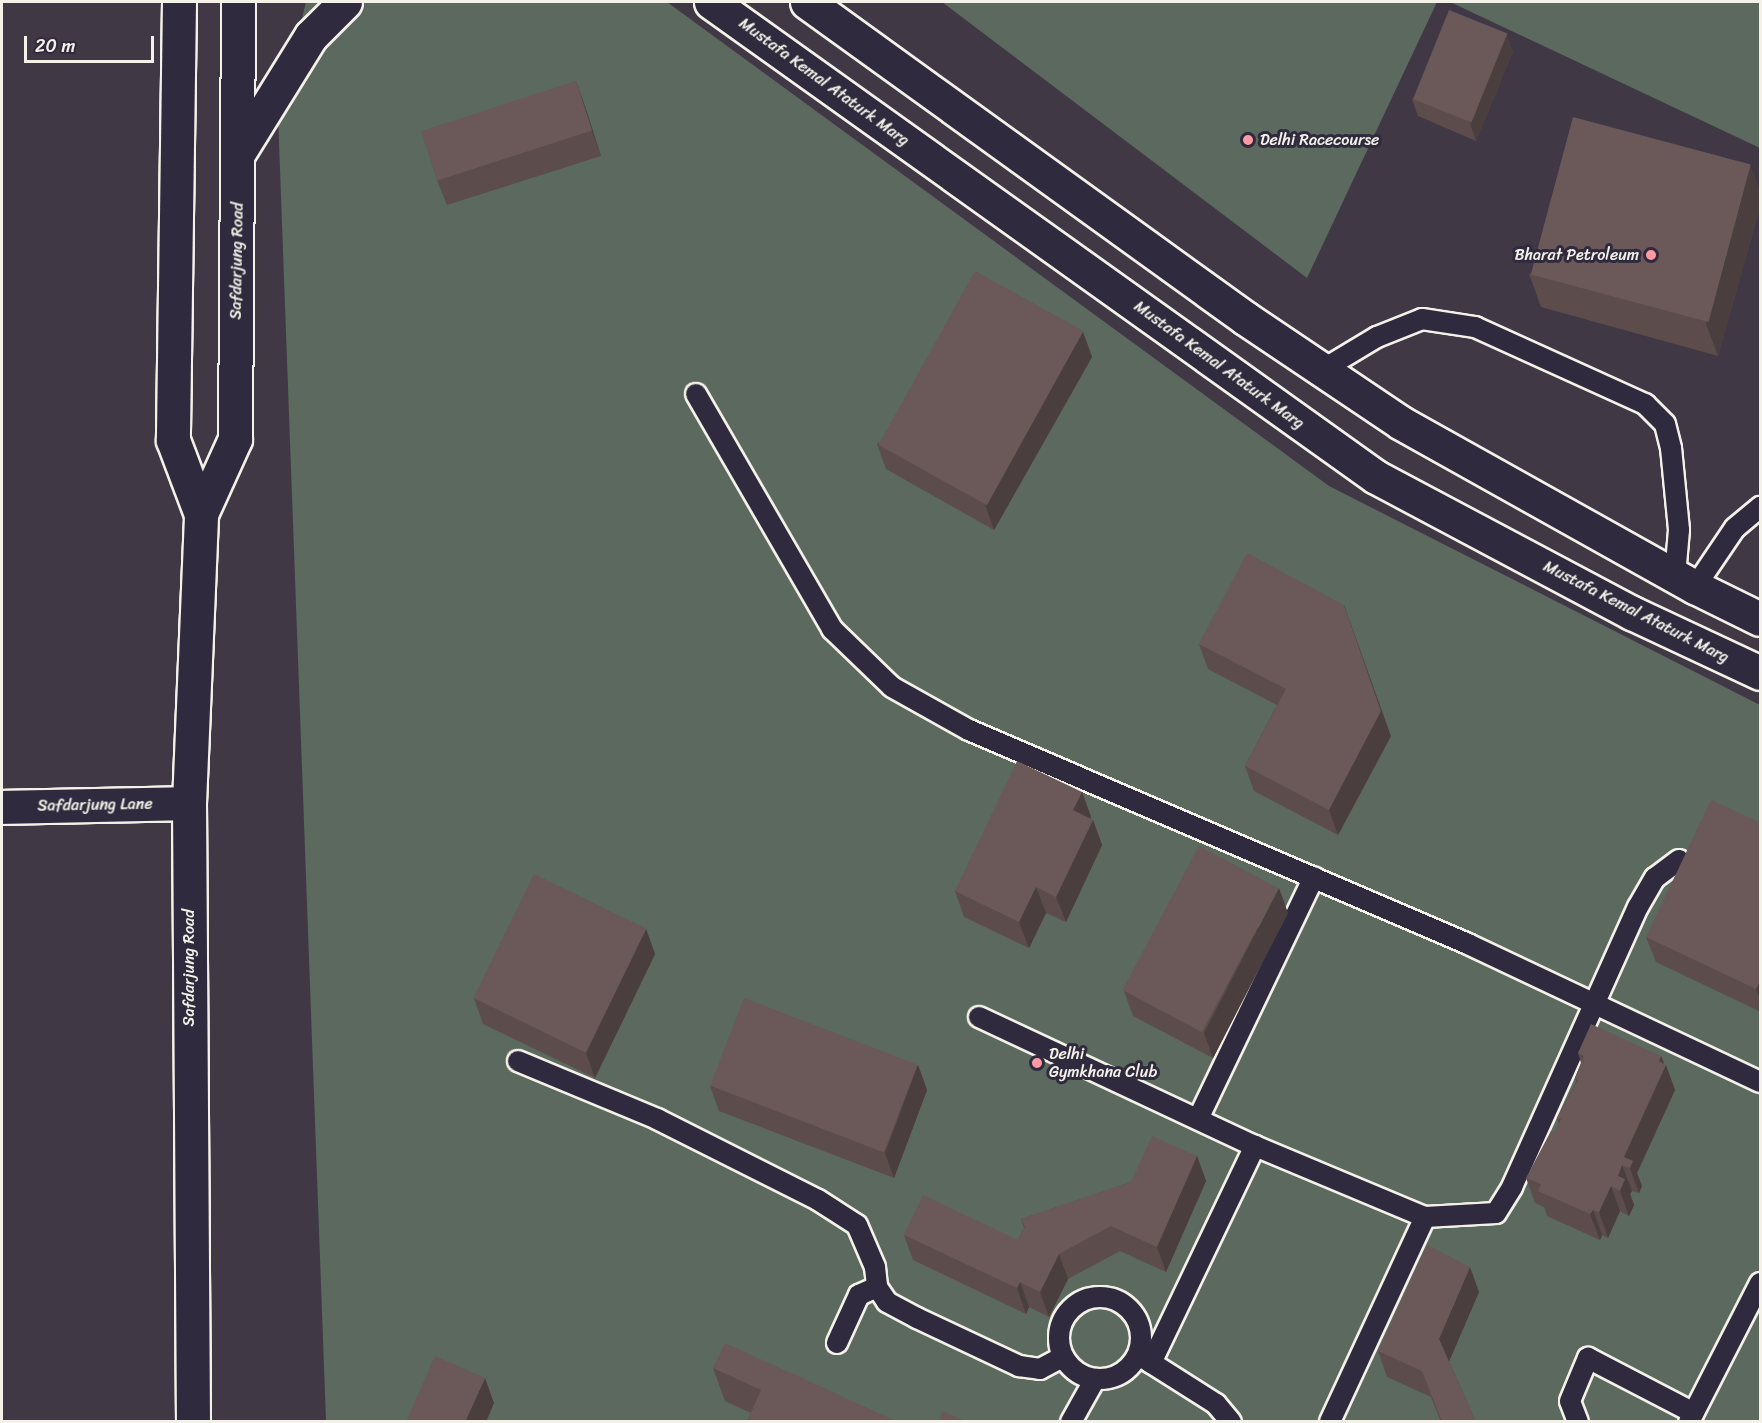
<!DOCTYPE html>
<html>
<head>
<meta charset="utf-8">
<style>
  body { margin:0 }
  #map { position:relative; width:1762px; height:1423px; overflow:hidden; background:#413845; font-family:Sriracha,sans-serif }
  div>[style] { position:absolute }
  .green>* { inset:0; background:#5b695f }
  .roads { filter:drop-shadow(2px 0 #f4f1e8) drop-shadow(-2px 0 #f4f1e8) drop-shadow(0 2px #f4f1e8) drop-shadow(0 -2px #f4f1e8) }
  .lane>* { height:20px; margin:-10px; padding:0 10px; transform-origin:10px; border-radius:10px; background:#2f2a3d }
  .lane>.ring { margin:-10px; padding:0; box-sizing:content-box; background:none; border:20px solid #2f2a3d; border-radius:50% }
  .street>* { height:33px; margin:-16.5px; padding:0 16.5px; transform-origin:16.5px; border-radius:16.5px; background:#2f2a3d }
  .secondary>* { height:33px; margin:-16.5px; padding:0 16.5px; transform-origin:16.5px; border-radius:16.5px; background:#2f2a3d }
  .wall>* { inset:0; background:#5c4c4c }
  .shaded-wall>* { inset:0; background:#4b3e3e }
  .building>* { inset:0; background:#6b5858; transform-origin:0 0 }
  .dots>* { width:16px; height:16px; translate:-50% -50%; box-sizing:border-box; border:3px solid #2f2a3d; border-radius:50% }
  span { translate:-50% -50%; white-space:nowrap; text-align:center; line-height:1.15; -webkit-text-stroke:6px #2f2a3d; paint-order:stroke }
  .street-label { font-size:16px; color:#f4f1e8 }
  .poi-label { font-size:16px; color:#f4f1e8 }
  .left { translate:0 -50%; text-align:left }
  .right { translate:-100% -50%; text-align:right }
  .frame { position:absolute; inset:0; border:3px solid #f4f1e8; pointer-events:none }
  .scale { position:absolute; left:24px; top:36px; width:130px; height:27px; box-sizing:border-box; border:3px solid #f4f1e8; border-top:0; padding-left:8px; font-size:18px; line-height:21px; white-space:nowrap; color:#f4f1e8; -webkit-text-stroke:4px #2f2a3d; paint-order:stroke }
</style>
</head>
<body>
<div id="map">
  <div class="green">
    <div style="clip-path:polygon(306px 2px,667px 2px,1329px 486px,1760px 705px,1760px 1421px,326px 1421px,278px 115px)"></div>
    <div style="clip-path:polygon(942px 2px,1437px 2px,1307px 278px)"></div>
    <div style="clip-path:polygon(1450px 2px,1760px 2px,1760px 148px)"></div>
  </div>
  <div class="roads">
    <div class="lane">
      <div style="left:1322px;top:370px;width:64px;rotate:-31deg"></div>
      <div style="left:1377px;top:337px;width:48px;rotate:-21.8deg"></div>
      <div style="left:1422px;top:319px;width:54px;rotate:8.6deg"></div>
      <div style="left:1475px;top:327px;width:187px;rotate:24.4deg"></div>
      <div style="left:1645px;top:404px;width:28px;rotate:45deg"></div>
      <div style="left:1665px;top:424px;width:25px;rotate:76deg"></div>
      <div style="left:1671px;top:448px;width:82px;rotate:84.4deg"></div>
      <div style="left:1679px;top:530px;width:46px;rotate:95deg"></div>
      <div style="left:696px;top:394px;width:272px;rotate:59.9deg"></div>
      <div style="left:832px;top:629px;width:83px;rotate:44deg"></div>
      <div style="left:892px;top:687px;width:88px;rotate:29.2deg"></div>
      <div style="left:969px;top:730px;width:543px;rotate:23.21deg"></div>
      <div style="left:1468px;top:944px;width:323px;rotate:25.3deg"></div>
      <div style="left:1695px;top:587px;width:71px;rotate:-55.9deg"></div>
      <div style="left:1735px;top:528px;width:33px;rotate:-40deg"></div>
      <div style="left:979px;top:1017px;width:305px;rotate:25.1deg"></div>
      <div style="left:518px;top:1061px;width:151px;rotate:22.6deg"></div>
      <div style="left:657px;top:1119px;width:180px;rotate:26.7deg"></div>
      <div style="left:818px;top:1200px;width:46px;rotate:32.7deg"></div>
      <div style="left:857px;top:1225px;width:46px;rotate:66.8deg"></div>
      <div style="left:875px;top:1267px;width:20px;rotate:84deg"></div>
      <div style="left:877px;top:1287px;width:18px;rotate:56deg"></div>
      <div style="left:887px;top:1302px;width:34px;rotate:28deg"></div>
      <div style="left:917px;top:1318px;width:113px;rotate:25.2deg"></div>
      <div style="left:1019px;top:1366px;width:21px;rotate:8deg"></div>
      <div style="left:1040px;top:1369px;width:26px;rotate:-28deg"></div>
      <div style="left:1198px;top:1119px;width:268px;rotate:-64.4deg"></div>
      <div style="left:1425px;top:1217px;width:71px;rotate:-3.2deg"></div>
      <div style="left:1496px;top:1213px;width:31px;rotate:-58deg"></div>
      <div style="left:1512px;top:1187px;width:307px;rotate:-65.8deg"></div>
      <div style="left:1638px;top:907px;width:34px;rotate:-60deg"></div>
      <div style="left:1655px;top:878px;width:30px;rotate:-37deg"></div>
      <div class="ring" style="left:1059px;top:1297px;width:62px;height:62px"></div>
      <div style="left:837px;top:1343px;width:53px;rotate:-65.4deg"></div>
      <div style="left:859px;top:1295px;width:20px;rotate:-24deg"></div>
      <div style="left:1142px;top:1357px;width:88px;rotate:32.4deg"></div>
      <div style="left:1216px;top:1404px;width:23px;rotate:50deg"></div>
      <div style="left:1151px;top:1363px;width:241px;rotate:-64.4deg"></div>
      <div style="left:1255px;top:1146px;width:184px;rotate:22.7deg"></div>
      <div style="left:1425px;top:1217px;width:226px;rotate:114.9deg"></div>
      <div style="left:1071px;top:1422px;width:49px;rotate:-60.8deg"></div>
      <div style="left:1578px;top:1422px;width:22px;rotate:-111deg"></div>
      <div style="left:1570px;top:1401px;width:47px;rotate:-67.3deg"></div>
      <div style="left:1588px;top:1358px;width:119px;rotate:27.4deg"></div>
      <div style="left:1689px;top:1422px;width:156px;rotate:-62.9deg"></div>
    </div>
    <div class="street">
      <div style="left:2px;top:807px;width:187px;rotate:-1.2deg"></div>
    </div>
    <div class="secondary">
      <div style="left:179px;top:2px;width:438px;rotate:90.8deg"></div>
      <div style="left:173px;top:440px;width:79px;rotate:69.3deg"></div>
      <div style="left:711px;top:2px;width:817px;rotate:35.54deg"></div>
      <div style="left:1376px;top:477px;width:290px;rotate:28deg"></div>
      <div style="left:1632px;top:613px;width:141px;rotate:25.1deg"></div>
      <div style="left:807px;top:2px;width:540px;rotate:35.81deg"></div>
      <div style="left:1245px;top:318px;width:188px;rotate:33.9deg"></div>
      <div style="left:1401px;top:423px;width:337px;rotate:29.2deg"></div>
      <div style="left:1695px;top:587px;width:72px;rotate:26.2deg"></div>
      <div style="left:239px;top:152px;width:137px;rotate:-58.2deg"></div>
      <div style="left:311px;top:36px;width:48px;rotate:-45deg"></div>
      <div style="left:193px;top:1422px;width:619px;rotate:-90.37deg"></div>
      <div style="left:189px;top:803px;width:289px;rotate:-87.6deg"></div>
      <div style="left:201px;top:514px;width:82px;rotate:-65.6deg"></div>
      <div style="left:235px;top:439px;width:437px;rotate:-89.6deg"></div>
    </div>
  </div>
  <div class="wall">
    <div style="clip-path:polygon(1513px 52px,1476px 141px,1418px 116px,1412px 99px)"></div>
    <div style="clip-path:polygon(576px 81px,601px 156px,447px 205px,437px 180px)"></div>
    <div style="clip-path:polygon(1750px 166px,1761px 194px,1761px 204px,1718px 356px,1541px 307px,1529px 274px)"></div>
    <div style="clip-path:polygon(1083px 332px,1092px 357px,994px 530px,886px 469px,877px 444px)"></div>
    <div style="clip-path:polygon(1199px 644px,1391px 736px,1338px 835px,1254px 791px,1245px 766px,1277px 705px,1208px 669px)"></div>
    <div style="clip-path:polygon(1082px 792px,1091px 817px,1090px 818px,1093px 820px,1102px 845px,1066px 922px,1046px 913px,1029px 948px,964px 917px,955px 891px)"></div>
    <div style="clip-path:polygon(1761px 823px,1761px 1012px,1656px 962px,1646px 937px)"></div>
    <div style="clip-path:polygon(1288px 913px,1213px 1058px,1133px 1016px,1124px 991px)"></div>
    <div style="clip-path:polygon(646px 929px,655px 954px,595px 1078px,483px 1024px,474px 998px)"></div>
    <div style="clip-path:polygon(1578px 1053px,1661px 1056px,1675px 1090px,1637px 1173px,1642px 1186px,1639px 1193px,1632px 1191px,1630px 1194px,1634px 1205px,1629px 1216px,1620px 1211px,1608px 1238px,1602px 1235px,1600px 1240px,1547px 1216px,1544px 1207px,1535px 1203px,1526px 1178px,1555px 1133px,1559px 1124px,1557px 1118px,1576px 1082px,1575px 1078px,1581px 1063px)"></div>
    <div style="clip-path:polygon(918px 1065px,927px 1090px,894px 1178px,719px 1111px,710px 1086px)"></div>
    <div style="clip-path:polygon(1197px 1156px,1206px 1181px,1166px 1272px,1120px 1251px,1068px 1279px,1049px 1317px,1029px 1307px,1026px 1314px,913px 1260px,904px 1235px,1018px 1240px,1024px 1228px,1021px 1219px,1131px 1182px)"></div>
    <div style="clip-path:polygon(1479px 1292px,1449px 1361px,1476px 1422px,1441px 1422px,1431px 1397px,1387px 1377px,1378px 1351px)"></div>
    <div style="clip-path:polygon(713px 1368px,898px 1422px,749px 1422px,748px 1419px,751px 1413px,725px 1401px)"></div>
  </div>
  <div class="shaded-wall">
    <div style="clip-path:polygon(1507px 34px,1513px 52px,1476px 141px,1470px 123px)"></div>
    <div style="clip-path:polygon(576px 81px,585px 106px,601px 156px,592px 131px)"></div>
    <div style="clip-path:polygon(1750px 166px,1761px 194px,1761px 204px,1718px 356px,1706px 324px)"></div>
    <div style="clip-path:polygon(1083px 332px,1092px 357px,994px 530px,985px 504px)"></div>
    <div style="clip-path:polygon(1344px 605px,1391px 736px,1338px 835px,1329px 810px)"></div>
    <div style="clip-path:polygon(1082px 792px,1091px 817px,1082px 835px,1073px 810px)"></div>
    <div style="clip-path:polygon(1093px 820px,1102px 845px,1066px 922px,1056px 897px)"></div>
    <div style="clip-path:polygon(1036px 887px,1046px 913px,1029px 948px,1019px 922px)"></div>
    <div style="clip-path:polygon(1279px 888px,1288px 913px,1213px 1058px,1204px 1033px)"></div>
    <div style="clip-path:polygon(646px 929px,655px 954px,595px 1078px,586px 1053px)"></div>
    <div style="clip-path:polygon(1761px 979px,1761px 1001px,1756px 989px)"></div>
    <div style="clip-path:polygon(1661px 1056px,1665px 1067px,1666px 1065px,1675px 1090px,1637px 1173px,1642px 1186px,1639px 1193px,1630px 1168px,1624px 1157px)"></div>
    <div style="clip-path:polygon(918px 1065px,927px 1090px,894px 1178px,885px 1153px)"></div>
    <div style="clip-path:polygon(1197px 1156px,1206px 1181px,1166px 1272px,1157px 1247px)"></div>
    <div style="clip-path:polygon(1622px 1165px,1632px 1191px,1630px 1194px,1634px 1205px,1629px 1216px,1620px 1191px,1618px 1176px)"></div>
    <div style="clip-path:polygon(1611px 1186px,1620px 1211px,1608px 1238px,1599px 1212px)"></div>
    <div style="clip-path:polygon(1593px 1210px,1602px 1235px,1600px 1240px,1590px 1214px)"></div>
    <div style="clip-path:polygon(1059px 1254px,1068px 1279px,1049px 1317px,1040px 1292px)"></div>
    <div style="clip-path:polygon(1470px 1267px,1479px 1292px,1448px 1364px,1439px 1339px)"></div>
    <div style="clip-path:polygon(1020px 1282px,1029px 1307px,1026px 1314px,1017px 1288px)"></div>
    <div style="clip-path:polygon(485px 1378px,494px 1403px,486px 1422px,465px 1422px)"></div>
  </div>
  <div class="building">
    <div style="left:1449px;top:10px;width:63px;height:96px;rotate:22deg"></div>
    <div style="left:576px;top:81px;width:52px;height:163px;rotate:72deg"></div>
    <div style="left:1573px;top:117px;width:184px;height:163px;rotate:15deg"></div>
    <div style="left:975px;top:271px;width:124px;height:199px;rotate:29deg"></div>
    <div style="clip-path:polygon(1247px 553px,1344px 605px,1381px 711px,1329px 810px,1245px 766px,1286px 689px,1199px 644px)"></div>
    <div style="clip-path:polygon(1017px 761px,1082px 792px,1073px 810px,1093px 820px,1056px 897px,1036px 887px,1019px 922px,955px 891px)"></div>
    <div style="clip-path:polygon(1711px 800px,1761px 823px,1761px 979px,1756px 989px,1646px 937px)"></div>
    <div style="left:1199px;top:846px;width:90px;height:163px;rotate:28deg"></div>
    <div style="left:534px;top:874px;width:125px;height:138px;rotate:26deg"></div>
    <div style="left:744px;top:998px;width:186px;height:94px;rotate:21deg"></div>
    <div style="clip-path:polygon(1591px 1024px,1661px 1056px,1659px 1061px,1666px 1065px,1624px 1157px,1633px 1161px,1630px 1168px,1622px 1165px,1618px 1176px,1625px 1179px,1620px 1191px,1611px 1186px,1599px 1212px,1593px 1210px,1590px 1214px,1538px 1191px,1541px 1184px,1526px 1178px,1551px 1131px,1555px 1133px,1561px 1119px,1557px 1118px,1578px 1080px,1575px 1078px,1584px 1056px,1578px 1053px)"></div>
    <div style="clip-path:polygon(1152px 1136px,1197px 1156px,1157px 1247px,1111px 1226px,1059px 1254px,1040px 1292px,1020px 1282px,1017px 1288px,904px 1235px,923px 1195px,1018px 1240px,1025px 1227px,1021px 1219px,1131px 1182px)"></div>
    <div style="clip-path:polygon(1427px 1245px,1470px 1267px,1439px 1339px,1476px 1422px,1442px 1422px,1422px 1371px,1378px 1351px)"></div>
    <div style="clip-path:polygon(725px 1343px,898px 1422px,754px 1422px,748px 1419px,761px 1390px,713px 1368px)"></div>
    <div style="clip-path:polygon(435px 1356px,485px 1378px,465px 1422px,406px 1422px)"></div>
    <div style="clip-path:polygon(943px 1411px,967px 1422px,938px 1422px)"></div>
  </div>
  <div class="dots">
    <div style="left:1248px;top:140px;background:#ff9aa2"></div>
    <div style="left:1651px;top:255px;background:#ff9aa2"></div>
    <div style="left:1037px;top:1063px;background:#ff9aa2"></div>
  </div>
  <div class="street-label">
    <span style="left:824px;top:82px;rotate:36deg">Mustafa Kemal Ataturk Marg</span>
    <span style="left:237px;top:261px;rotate:-89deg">Safdarjung Road</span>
    <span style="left:1219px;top:365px;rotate:36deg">Mustafa Kemal Ataturk Marg</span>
    <span style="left:1636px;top:612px;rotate:27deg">Mustafa Kemal Ataturk Marg</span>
    <span style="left:95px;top:805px;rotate:-1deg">Safdarjung Lane</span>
    <span style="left:189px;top:968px;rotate:-90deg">Safdarjung Road</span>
  </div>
  <div class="poi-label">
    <span class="left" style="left:1260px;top:140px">Delhi Racecourse</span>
    <span class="right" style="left:1639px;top:255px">Bharat Petroleum</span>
    <span class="left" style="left:1049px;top:1063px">Delhi<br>Gymkhana Club</span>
  </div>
  <div class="frame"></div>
  <div class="scale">20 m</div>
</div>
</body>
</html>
